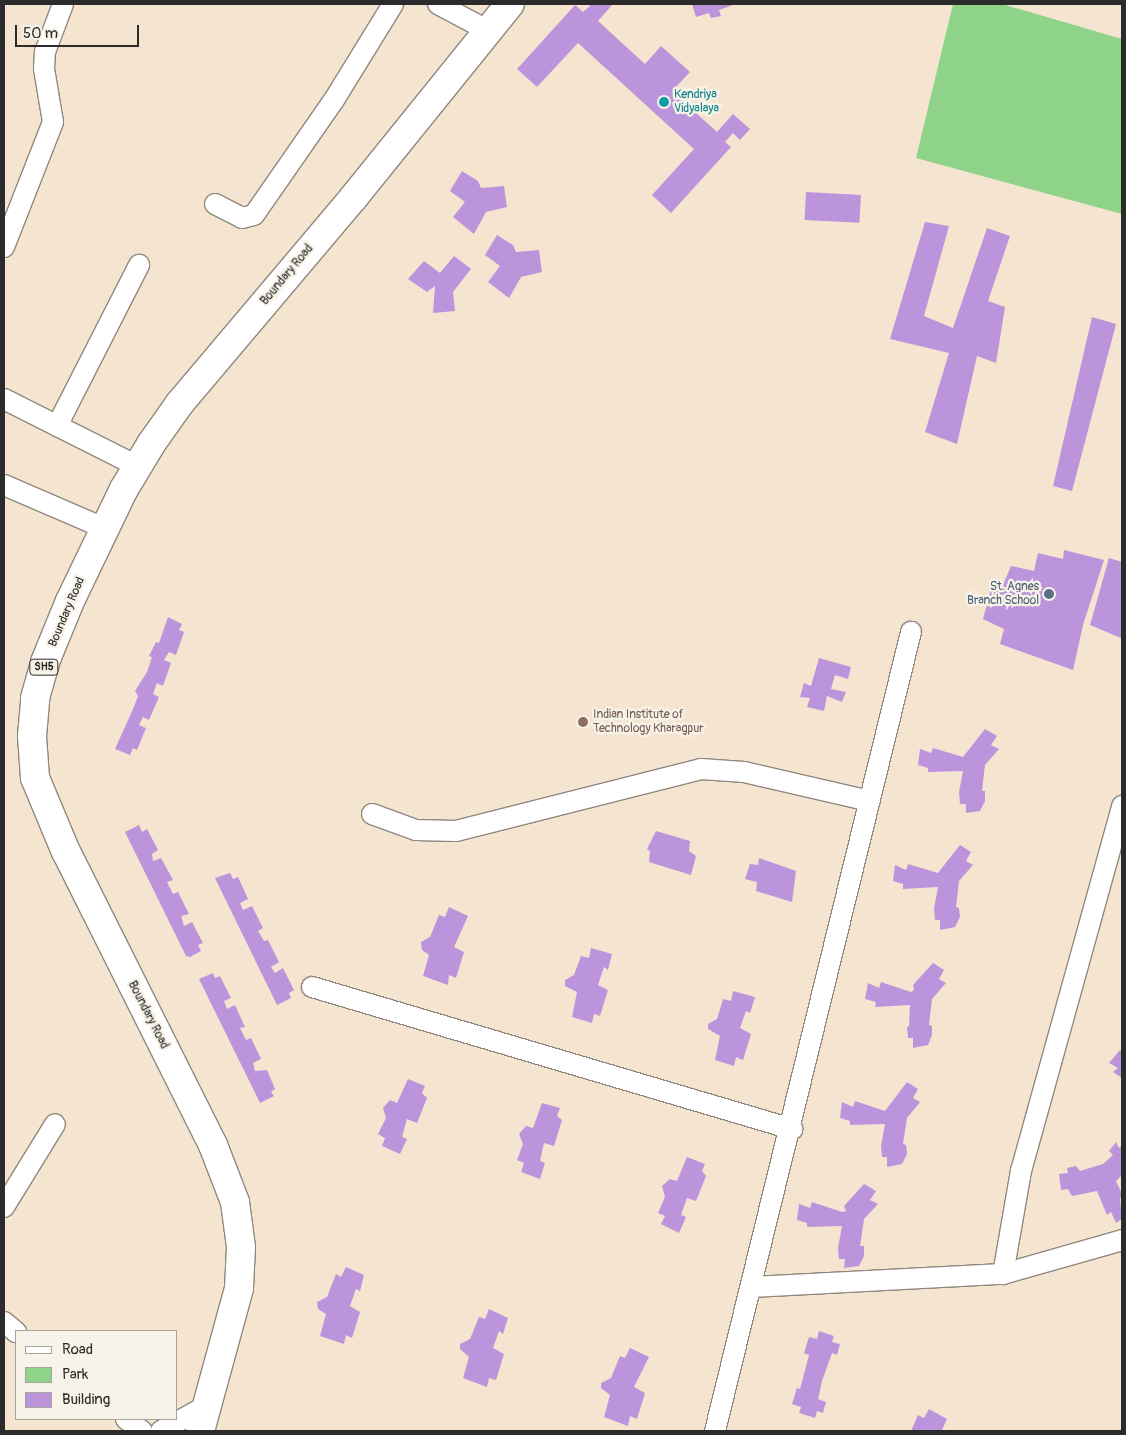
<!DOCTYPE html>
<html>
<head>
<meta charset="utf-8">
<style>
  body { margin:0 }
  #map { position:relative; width:1126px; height:1435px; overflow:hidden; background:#f5e5d0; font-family:Pangolin,sans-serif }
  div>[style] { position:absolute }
  .green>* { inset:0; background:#8fd38b }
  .building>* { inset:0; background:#bc94db; transform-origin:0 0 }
  .roads { filter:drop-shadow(1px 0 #90887e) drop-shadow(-1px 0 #90887e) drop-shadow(0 1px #90887e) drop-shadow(0 -1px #90887e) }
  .minor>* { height:20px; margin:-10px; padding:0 10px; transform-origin:10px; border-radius:10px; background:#fff }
  .primary>* { height:28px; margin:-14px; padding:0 14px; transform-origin:14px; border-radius:14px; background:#fff }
  .dots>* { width:14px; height:14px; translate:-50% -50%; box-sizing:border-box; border:2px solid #f7f3e8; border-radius:50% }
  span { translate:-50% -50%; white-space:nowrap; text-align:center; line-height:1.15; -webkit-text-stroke:4.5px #f7f3e8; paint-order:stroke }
  .shield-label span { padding:1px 4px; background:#f7f3e8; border:1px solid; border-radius:4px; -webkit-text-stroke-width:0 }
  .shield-label { font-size:11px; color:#2b2b2b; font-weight:700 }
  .culture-label { font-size:12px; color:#0d838f }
  .left { translate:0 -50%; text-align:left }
  .street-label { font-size:12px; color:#2b2b2b }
  .service-label { font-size:12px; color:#4e5e75 }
  .right { translate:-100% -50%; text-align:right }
  .education-label { font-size:12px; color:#785e54 }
  .frame { position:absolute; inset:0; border:5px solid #2b2b2b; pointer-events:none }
  .legend { position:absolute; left:15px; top:1330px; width:162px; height:90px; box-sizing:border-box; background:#f7f3e8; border:1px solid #a5a39c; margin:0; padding:6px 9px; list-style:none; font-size:15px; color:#2b2b2b }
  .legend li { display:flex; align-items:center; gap:10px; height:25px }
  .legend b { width:25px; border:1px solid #a5a39c }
  .scale { position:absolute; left:15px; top:25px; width:124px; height:22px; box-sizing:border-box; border:2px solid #2b2b2b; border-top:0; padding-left:6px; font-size:15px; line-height:18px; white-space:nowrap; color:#2b2b2b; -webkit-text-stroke:4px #f7f3e8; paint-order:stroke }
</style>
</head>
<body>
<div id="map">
  <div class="green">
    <div style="clip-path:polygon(953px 4px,1002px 4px,1122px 39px,1122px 214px,916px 158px)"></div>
  </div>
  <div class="building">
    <div style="clip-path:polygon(588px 4px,612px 5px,598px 21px,645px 64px,661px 46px,690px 72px,672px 91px,717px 132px,733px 114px,750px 129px,740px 140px,733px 133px,725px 142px,731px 147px,671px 213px,652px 195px,694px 149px,578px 43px,537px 87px,517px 69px,575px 5px,583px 12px,590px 6px)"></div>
    <div style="clip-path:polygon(692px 4px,736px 4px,719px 10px,721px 16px,711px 18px,709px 13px,696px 17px)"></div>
    <div style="clip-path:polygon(462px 171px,478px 181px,481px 188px,504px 186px,507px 207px,486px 212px,474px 234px,453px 217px,465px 202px,450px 191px)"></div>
    <div style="left:806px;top:192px;width:55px;height:28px;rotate:3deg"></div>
    <div style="clip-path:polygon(925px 222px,949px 226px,924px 316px,953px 328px,987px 228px,1010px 236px,988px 301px,1005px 307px,996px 363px,977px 356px,957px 444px,925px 432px,949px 353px,890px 339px)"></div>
    <div style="clip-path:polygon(497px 235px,513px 245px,516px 252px,539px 250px,542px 272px,521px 277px,509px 298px,488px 282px,500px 266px,485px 255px)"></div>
    <div style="clip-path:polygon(454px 256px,471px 269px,453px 292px,455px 311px,433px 313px,435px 286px,427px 292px,408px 279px,424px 261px,440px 273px)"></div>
    <div style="clip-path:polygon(1092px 317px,1116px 324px,1072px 491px,1053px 486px)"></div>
    <div style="clip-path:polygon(1064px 550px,1104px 560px,1083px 625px,1073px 670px,1000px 644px,1004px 629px,983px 619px,991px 589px,1000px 592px,1011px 566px,1034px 571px,1038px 553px,1063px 559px)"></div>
    <div style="clip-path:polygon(1109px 558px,1122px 562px,1121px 638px,1090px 625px)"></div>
    <div style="clip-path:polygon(168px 617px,182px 624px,179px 630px,184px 632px,176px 655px,169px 652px,164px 660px,171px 663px,163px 686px,157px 683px,153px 694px,159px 697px,149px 720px,143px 717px,139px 725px,146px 728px,137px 750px,133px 748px,130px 755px,115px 749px,133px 709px,138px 696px,135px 691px,147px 672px,152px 657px,149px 656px,156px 642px,159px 643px)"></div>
    <div style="clip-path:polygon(819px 658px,851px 667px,848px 679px,835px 675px,831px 689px,846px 692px,842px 702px,827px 696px,824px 711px,807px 707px,810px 698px,800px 697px,804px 683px,811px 686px)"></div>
    <div style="clip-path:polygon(985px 729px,997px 736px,991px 745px,999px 749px,985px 765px,982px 791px,985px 791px,985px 801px,980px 811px,966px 813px,966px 804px,960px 804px,959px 792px,963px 771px,928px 772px,928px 768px,918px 765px,920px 749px,931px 753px,933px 748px,963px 757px)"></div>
    <div style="clip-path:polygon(139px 825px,142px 832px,147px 829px,158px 850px,152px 854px,153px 861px,161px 858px,173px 880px,167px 882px,173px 894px,178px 892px,189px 914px,181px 916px,184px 926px,192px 922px,203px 943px,198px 945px,201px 951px,190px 957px,186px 956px,125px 832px)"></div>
    <div style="clip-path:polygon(656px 831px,690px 841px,689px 851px,696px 856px,691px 875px,649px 862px,650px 851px,647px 849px)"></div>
    <div style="clip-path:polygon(960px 845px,971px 852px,966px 861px,973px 865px,959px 881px,956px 907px,959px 908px,960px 917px,955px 927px,940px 930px,940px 920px,935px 920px,934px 909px,938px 887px,903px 889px,903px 884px,893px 881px,895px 865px,906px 870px,908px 864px,938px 873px)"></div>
    <div style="clip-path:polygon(759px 858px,796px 871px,792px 902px,756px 891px,757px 882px,745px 879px,750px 864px,758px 865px)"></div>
    <div style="clip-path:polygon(230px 873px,233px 879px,238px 877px,248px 899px,240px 903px,243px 910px,252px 906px,263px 928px,258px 931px,264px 941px,268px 940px,279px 962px,271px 967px,275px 973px,283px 968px,294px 990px,289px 993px,291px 998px,277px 1005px,215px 878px)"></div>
    <div style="clip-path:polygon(449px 907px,468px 916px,454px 947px,464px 952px,456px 978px,449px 975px,448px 985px,423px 976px,429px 955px,422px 950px,421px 942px,430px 937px,439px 915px,445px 917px)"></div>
    <div style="clip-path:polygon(591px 948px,612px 954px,608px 970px,604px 967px,598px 985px,608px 990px,600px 1016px,594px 1014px,592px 1023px,572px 1017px,577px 992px,565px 986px,565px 980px,574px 975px,581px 956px,589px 958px)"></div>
    <div style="clip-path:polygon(933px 963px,944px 970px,939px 979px,946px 983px,932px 999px,929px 1025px,932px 1026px,932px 1035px,928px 1045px,913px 1048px,913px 1038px,908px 1038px,907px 1027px,909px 1026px,910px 1005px,875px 1007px,876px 1002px,865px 999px,868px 983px,879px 988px,881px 982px,911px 992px,914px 990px,913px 985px)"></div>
    <div style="clip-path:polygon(213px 973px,215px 978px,220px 976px,231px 998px,224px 1001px,227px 1009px,235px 1005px,245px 1027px,240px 1028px,246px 1040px,251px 1038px,261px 1059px,253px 1063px,255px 1071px,267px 1070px,275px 1089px,271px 1092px,274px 1096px,260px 1103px,199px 979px)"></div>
    <div style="clip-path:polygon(733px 991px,755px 997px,750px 1013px,746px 1011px,740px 1028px,751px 1034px,743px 1060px,736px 1057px,734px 1066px,715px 1060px,720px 1036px,708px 1029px,708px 1024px,717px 1019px,723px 999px,731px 1001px)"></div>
    <div style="clip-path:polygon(1120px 1050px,1122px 1052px,1122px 1078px,1113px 1072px,1118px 1068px,1109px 1063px)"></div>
    <div style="clip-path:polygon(408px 1079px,425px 1086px,422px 1093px,427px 1098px,417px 1123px,407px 1119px,402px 1137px,407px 1139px,400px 1154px,382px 1146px,385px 1138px,378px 1134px,386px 1118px,383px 1108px,390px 1100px,397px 1103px)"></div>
    <div style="clip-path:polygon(907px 1082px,918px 1089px,913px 1098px,920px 1102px,907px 1118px,903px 1144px,906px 1145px,907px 1154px,902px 1164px,887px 1167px,887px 1157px,882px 1157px,881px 1146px,885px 1124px,850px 1125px,850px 1121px,840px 1118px,842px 1102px,853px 1107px,855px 1101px,885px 1111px)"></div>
    <div style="clip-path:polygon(542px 1103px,560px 1108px,557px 1116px,562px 1120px,554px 1146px,544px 1143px,540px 1161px,545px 1163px,540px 1179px,521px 1172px,524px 1163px,517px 1160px,523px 1144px,519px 1134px,526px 1126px,533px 1128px)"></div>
    <div style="clip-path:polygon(1116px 1142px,1119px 1148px,1122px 1145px,1122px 1175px,1116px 1181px,1122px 1194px,1120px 1199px,1122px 1219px,1116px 1223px,1111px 1212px,1107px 1215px,1097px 1191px,1072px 1196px,1068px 1189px,1061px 1190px,1059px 1174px,1068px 1173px,1067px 1168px,1076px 1166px,1080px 1171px,1103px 1164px,1113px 1155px,1109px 1151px)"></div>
    <div style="clip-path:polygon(687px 1157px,705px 1164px,702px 1171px,706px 1176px,696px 1201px,687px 1198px,681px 1215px,686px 1217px,679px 1233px,661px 1224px,665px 1216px,658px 1213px,665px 1197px,662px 1186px,670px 1179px,677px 1181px)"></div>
    <div style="clip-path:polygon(864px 1184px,876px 1191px,870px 1200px,878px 1204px,864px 1219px,860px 1246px,864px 1246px,864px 1256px,859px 1266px,844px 1268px,845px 1259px,839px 1259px,838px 1248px,842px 1226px,807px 1227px,807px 1223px,797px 1220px,799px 1204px,810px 1208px,812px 1202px,842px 1212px,846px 1211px,844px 1206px)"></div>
    <div style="clip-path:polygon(346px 1267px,364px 1275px,360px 1291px,356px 1289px,350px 1306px,360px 1312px,352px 1338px,346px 1335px,344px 1344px,320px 1336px,326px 1314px,318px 1309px,317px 1302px,327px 1297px,336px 1274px,341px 1277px)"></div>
    <div style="clip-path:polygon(489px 1309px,508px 1318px,503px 1334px,499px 1331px,493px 1348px,504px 1354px,496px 1380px,489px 1378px,487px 1387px,463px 1378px,469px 1357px,460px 1349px,460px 1344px,470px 1339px,479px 1317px,485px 1319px)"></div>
    <div style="clip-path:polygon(819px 1331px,834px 1336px,832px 1342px,840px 1344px,837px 1355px,832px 1353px,822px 1381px,818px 1399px,826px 1402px,823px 1413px,817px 1411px,815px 1418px,799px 1413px,801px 1407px,792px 1404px,797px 1388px,800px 1389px,809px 1355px,804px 1353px,809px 1337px,817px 1339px)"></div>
    <div style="clip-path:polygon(630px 1348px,649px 1357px,634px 1387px,645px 1393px,637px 1419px,630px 1416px,628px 1426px,604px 1417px,610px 1395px,601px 1388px,601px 1383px,611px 1378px,620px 1356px,625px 1358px)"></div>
    <div style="clip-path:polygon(929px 1409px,947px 1419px,942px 1430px,911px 1431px,918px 1415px,924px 1418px)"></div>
  </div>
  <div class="roads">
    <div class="minor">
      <div style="left:438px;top:4px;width:55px;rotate:28deg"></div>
      <div style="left:215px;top:204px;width:30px;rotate:27deg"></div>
      <div style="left:242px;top:218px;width:12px;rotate:-14deg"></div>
      <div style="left:254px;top:215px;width:140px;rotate:-55.2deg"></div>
      <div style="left:334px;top:100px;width:113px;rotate:-58.4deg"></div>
      <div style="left:4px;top:247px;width:134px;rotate:-68.6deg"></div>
      <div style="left:53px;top:122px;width:54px;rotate:-99.6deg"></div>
      <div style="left:44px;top:69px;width:17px;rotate:-87deg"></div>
      <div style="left:45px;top:52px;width:51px;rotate:-69.4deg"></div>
      <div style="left:4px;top:399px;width:149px;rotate:26.7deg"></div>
      <div style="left:57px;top:426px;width:181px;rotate:-63deg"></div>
      <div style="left:4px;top:485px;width:109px;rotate:23.3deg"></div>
      <div style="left:372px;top:814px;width:47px;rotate:20deg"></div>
      <div style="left:416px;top:830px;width:40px;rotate:1.4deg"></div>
      <div style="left:456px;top:831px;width:253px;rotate:-14.2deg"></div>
      <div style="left:701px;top:769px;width:43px;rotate:4deg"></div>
      <div style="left:744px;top:772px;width:129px;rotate:13deg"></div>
      <div style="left:312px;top:987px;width:501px;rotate:16.48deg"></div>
      <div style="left:4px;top:1207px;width:97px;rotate:-58.4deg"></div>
      <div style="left:1003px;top:1274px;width:105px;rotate:-80.1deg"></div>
      <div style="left:1021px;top:1171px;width:379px;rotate:-74.5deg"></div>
      <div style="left:752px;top:1287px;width:251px;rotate:-3deg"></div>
      <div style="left:1003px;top:1274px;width:124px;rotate:-15.9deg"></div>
      <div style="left:4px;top:1322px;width:16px;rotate:40deg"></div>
      <div style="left:126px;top:1419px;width:20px;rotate:37deg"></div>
      <div style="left:161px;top:1431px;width:54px;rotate:-29deg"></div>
      <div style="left:715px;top:1431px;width:823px;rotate:-76.22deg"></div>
    </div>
    <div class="primary">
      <div style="left:200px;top:1431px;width:148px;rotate:-74.7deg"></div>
      <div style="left:239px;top:1288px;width:41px;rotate:-87.2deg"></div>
      <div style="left:241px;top:1247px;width:45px;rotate:-97.6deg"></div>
      <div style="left:235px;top:1202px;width:61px;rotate:-111.1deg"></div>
      <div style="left:213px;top:1145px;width:328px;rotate:-116.6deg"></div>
      <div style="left:66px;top:852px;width:80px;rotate:-112.7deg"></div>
      <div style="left:35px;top:778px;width:42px;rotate:-94.1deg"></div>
      <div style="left:32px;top:736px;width:38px;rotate:-85deg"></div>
      <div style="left:35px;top:698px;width:37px;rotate:-74deg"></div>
      <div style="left:45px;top:662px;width:66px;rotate:-67.7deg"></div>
      <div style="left:70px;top:601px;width:124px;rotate:-64.3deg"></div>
      <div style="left:124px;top:489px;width:52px;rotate:-59deg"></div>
      <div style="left:151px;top:444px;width:50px;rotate:-54.7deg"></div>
      <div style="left:180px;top:403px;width:270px;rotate:-49.8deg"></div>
      <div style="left:354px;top:197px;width:248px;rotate:-51.1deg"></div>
    </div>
  </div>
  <div class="dots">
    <div style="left:664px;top:102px;background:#0f9aa8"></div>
    <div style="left:1049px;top:594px;background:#5c6f8a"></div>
    <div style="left:583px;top:722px;background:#8d6e63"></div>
  </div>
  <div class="shield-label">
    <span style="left:44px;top:667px">SH5</span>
  </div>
  <div class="culture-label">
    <span class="left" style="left:674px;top:102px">Kendriya<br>Vidyalaya</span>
  </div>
  <div class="street-label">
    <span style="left:287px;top:275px;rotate:-50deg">Boundary Road</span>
    <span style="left:67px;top:612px;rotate:-67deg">Boundary Road</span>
    <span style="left:148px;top:1015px;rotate:63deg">Boundary Road</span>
  </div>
  <div class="service-label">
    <span class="right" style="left:1039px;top:594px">St. Agnes<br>Branch School</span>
  </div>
  <div class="education-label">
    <span class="left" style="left:593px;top:722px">Indian Institute of<br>Technology Kharagpur</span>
  </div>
  <div class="frame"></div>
  <ul class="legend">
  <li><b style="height:6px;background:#fff"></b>Road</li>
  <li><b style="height:14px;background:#8fd38b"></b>Park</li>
  <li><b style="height:14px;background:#bc94db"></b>Building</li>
  </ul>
  <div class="scale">50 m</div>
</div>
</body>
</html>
